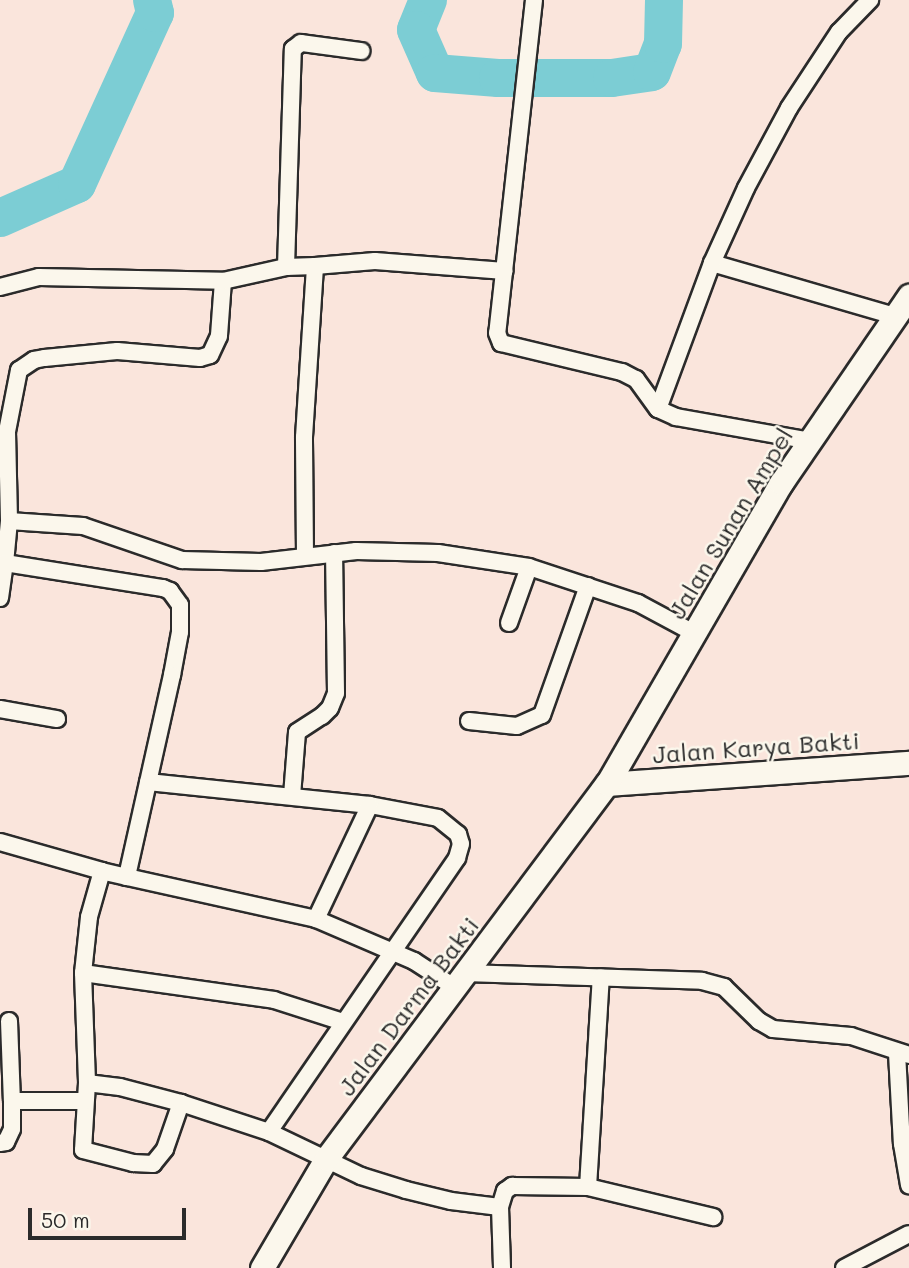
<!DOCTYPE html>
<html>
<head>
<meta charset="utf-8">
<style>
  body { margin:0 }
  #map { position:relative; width:909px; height:1268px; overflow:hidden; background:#fae5dc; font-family:Mali,sans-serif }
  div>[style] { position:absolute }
  .river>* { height:38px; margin:-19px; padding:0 19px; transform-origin:19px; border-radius:19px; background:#7ccdd4 }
  .roads { filter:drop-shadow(2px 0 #2b2b2b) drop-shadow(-2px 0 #2b2b2b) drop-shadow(0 2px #2b2b2b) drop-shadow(0 -2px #2b2b2b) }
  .street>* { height:16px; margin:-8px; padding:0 8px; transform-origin:8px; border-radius:8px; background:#fbf7ec }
  .secondary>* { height:23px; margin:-11.5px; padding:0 11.5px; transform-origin:11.5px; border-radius:11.5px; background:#fbf7ec }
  span { translate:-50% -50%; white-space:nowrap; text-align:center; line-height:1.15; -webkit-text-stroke:5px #fbf7ec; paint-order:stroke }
  .street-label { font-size:24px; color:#2b2b2b }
  .scale { position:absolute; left:28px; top:1208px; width:158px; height:32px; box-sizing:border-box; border:4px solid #2b2b2b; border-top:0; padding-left:9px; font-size:21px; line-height:24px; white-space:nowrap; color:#2b2b2b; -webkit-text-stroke:5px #fbf7ec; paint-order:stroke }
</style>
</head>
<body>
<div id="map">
  <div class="river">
    <div style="left:428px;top:0;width:32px;rotate:112deg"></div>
    <div style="left:416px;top:30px;width:47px;rotate:66.2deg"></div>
    <div style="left:435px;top:73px;width:63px;rotate:4.5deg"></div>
    <div style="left:498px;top:78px;width:114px"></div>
    <div style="left:612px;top:78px;width:40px;rotate:-8.5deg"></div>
    <div style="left:652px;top:72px;width:30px;rotate:-69deg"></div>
    <div style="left:663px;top:44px;width:44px;rotate:-88.7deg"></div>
    <div style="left:0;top:218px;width:84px;rotate:-23.8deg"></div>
    <div style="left:77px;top:184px;width:188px;rotate:-65.5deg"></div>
    <div style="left:155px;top:13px;width:13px;rotate:-103deg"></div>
  </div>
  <div class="roads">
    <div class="street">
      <div style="left:534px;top:0;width:335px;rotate:96.3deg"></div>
      <div style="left:497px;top:333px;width:11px;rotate:68deg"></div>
      <div style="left:501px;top:343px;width:124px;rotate:13.5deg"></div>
      <div style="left:622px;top:372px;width:16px;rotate:27deg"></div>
      <div style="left:636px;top:379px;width:37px;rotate:54deg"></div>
      <div style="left:658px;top:409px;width:20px;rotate:24deg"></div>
      <div style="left:676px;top:417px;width:137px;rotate:10.1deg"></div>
      <div style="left:712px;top:263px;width:191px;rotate:16.2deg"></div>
      <div style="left:286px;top:267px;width:218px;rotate:-88.2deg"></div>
      <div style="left:293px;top:49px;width:10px;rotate:-37deg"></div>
      <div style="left:301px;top:43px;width:61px;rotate:7.6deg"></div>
      <div style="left:223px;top:281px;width:55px;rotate:94.2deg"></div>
      <div style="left:219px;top:336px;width:21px;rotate:115deg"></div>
      <div style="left:210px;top:355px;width:10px;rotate:163deg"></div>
      <div style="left:200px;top:358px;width:83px;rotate:-175.2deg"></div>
      <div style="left:117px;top:351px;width:73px;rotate:174.5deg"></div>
      <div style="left:44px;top:358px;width:10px;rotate:169deg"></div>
      <div style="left:34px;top:360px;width:18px;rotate:146deg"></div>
      <div style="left:19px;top:370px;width:63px;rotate:101deg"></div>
      <div style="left:7px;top:432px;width:89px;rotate:88.7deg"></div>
      <div style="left:9px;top:521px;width:42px;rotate:95.4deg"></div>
      <div style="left:5px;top:563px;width:160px;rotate:9deg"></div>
      <div style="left:163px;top:588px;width:8px;rotate:23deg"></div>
      <div style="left:170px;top:591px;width:17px;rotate:54deg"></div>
      <div style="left:180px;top:605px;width:27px;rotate:90deg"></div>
      <div style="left:180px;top:632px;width:44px;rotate:100.5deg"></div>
      <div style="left:172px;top:675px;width:207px;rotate:102.6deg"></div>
      <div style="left:127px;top:877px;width:194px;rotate:12.5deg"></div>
      <div style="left:316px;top:919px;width:107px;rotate:23.2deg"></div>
      <div style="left:414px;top:961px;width:48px;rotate:33deg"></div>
      <div style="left:0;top:287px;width:40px;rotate:-14.4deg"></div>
      <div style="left:39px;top:277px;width:184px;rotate:1.2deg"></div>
      <div style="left:223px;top:281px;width:65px;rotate:-12.5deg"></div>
      <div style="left:286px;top:267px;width:29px;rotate:-2deg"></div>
      <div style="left:658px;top:409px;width:156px;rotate:-69.7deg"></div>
      <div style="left:712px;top:263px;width:82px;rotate:-65.6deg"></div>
      <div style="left:746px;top:188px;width:91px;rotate:-61.7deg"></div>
      <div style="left:789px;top:108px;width:91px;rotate:-56.7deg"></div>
      <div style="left:839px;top:32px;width:45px;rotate:-45.9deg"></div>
      <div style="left:9px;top:521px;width:74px;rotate:3.9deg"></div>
      <div style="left:83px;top:526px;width:105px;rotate:19deg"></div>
      <div style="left:182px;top:560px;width:79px;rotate:1.5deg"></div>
      <div style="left:261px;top:562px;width:96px;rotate:-6.6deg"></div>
      <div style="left:356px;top:551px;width:82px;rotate:1.4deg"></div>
      <div style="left:438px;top:553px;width:92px;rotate:8.7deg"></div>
      <div style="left:529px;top:567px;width:115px;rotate:18.3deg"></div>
      <div style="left:638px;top:603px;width:64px;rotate:28.2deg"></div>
      <div style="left:305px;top:555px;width:118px;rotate:-90.5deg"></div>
      <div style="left:304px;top:437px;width:171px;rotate:-86.3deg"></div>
      <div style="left:315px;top:266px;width:60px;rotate:-4.8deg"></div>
      <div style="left:375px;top:261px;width:130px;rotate:4.4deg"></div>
      <div style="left:0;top:598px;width:35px;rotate:-82deg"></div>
      <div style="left:509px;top:623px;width:59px;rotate:-70.3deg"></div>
      <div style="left:0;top:709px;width:58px;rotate:10deg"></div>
      <div style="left:469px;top:721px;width:48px;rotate:5.9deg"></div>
      <div style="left:517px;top:726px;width:27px;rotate:-24deg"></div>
      <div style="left:542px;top:715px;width:137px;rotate:-70.4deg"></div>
      <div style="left:148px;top:782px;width:223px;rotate:5.9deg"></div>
      <div style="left:370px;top:805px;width:69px;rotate:10.8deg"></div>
      <div style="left:438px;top:818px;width:26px;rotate:39deg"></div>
      <div style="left:458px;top:834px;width:10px;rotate:73deg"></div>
      <div style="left:461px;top:844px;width:15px;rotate:106deg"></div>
      <div style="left:457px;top:858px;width:332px;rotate:124.5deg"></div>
      <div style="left:292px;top:796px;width:64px;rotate:-85.5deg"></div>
      <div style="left:297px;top:732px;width:30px;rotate:-33deg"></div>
      <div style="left:322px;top:716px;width:11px;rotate:-45deg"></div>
      <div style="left:330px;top:708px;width:16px;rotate:-68deg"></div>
      <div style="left:336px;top:693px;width:140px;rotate:-90.8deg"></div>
      <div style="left:0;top:842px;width:106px;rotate:15.9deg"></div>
      <div style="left:127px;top:877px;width:26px;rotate:-167deg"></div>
      <div style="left:102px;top:871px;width:48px;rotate:105.8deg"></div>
      <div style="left:89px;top:917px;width:56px;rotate:96.1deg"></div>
      <div style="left:83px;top:973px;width:110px;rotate:87.9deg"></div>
      <div style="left:87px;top:1083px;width:67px;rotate:93.4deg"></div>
      <div style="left:83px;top:1150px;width:52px;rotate:14.6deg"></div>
      <div style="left:133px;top:1163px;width:20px;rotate:3deg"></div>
      <div style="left:153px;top:1164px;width:19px;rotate:-51deg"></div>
      <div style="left:165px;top:1149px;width:49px;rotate:-70.8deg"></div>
      <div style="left:316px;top:919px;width:126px;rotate:-64.7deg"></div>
      <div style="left:83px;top:973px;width:193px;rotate:8deg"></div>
      <div style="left:274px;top:1000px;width:72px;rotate:17.7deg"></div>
      <div style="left:465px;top:973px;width:237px;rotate:1.9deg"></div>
      <div style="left:702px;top:981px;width:23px;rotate:15deg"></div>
      <div style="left:724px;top:987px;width:49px;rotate:44.2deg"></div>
      <div style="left:759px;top:1021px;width:16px;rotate:30deg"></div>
      <div style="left:773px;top:1029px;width:78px;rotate:5.1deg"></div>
      <div style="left:851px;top:1036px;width:61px;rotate:18.1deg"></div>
      <div style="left:9px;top:1021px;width:80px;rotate:87.9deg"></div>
      <div style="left:897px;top:1053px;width:91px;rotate:86.9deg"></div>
      <div style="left:902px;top:1144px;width:42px;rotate:80.3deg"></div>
      <div style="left:87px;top:1083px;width:33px;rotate:7deg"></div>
      <div style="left:120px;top:1087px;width:63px;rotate:14.7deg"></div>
      <div style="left:181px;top:1103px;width:93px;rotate:18.2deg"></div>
      <div style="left:269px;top:1132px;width:102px;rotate:25.6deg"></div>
      <div style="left:361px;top:1176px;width:47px;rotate:17.3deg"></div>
      <div style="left:406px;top:1190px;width:46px;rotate:13.7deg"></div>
      <div style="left:451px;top:1201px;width:49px;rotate:7deg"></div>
      <div style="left:500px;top:1207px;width:61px;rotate:88.1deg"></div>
      <div style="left:0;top:1143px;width:6px;rotate:-9deg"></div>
      <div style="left:6px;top:1142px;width:14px;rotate:-65deg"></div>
      <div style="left:12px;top:1129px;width:28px;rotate:-90deg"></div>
      <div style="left:12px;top:1101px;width:73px"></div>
      <div style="left:588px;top:1187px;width:210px;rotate:-86.5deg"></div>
      <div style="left:500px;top:1207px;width:17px;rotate:-73deg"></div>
      <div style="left:505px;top:1191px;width:9px;rotate:-36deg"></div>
      <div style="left:512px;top:1186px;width:76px;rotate:0.8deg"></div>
      <div style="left:588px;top:1187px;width:129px;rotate:13.5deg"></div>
      <div style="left:844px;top:1268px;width:73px;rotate:-27.6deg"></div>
    </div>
    <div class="secondary">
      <div style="left:607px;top:784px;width:303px;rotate:-4deg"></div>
      <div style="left:262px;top:1268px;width:126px;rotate:-59.6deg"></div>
      <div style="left:326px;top:1159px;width:469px;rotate:-53.2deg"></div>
      <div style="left:607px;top:784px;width:348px;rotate:-60deg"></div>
      <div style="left:781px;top:483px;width:227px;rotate:-55.6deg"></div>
    </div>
  </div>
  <div class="street-label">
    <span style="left:730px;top:523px;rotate:-59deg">Jalan Sunan Ampel</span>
    <span style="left:756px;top:747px;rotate:-4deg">Jalan Karya Bakti</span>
    <span style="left:408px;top:1006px;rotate:-53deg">Jalan Darma Bakti</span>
  </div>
  <div class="scale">50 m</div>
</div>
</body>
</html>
